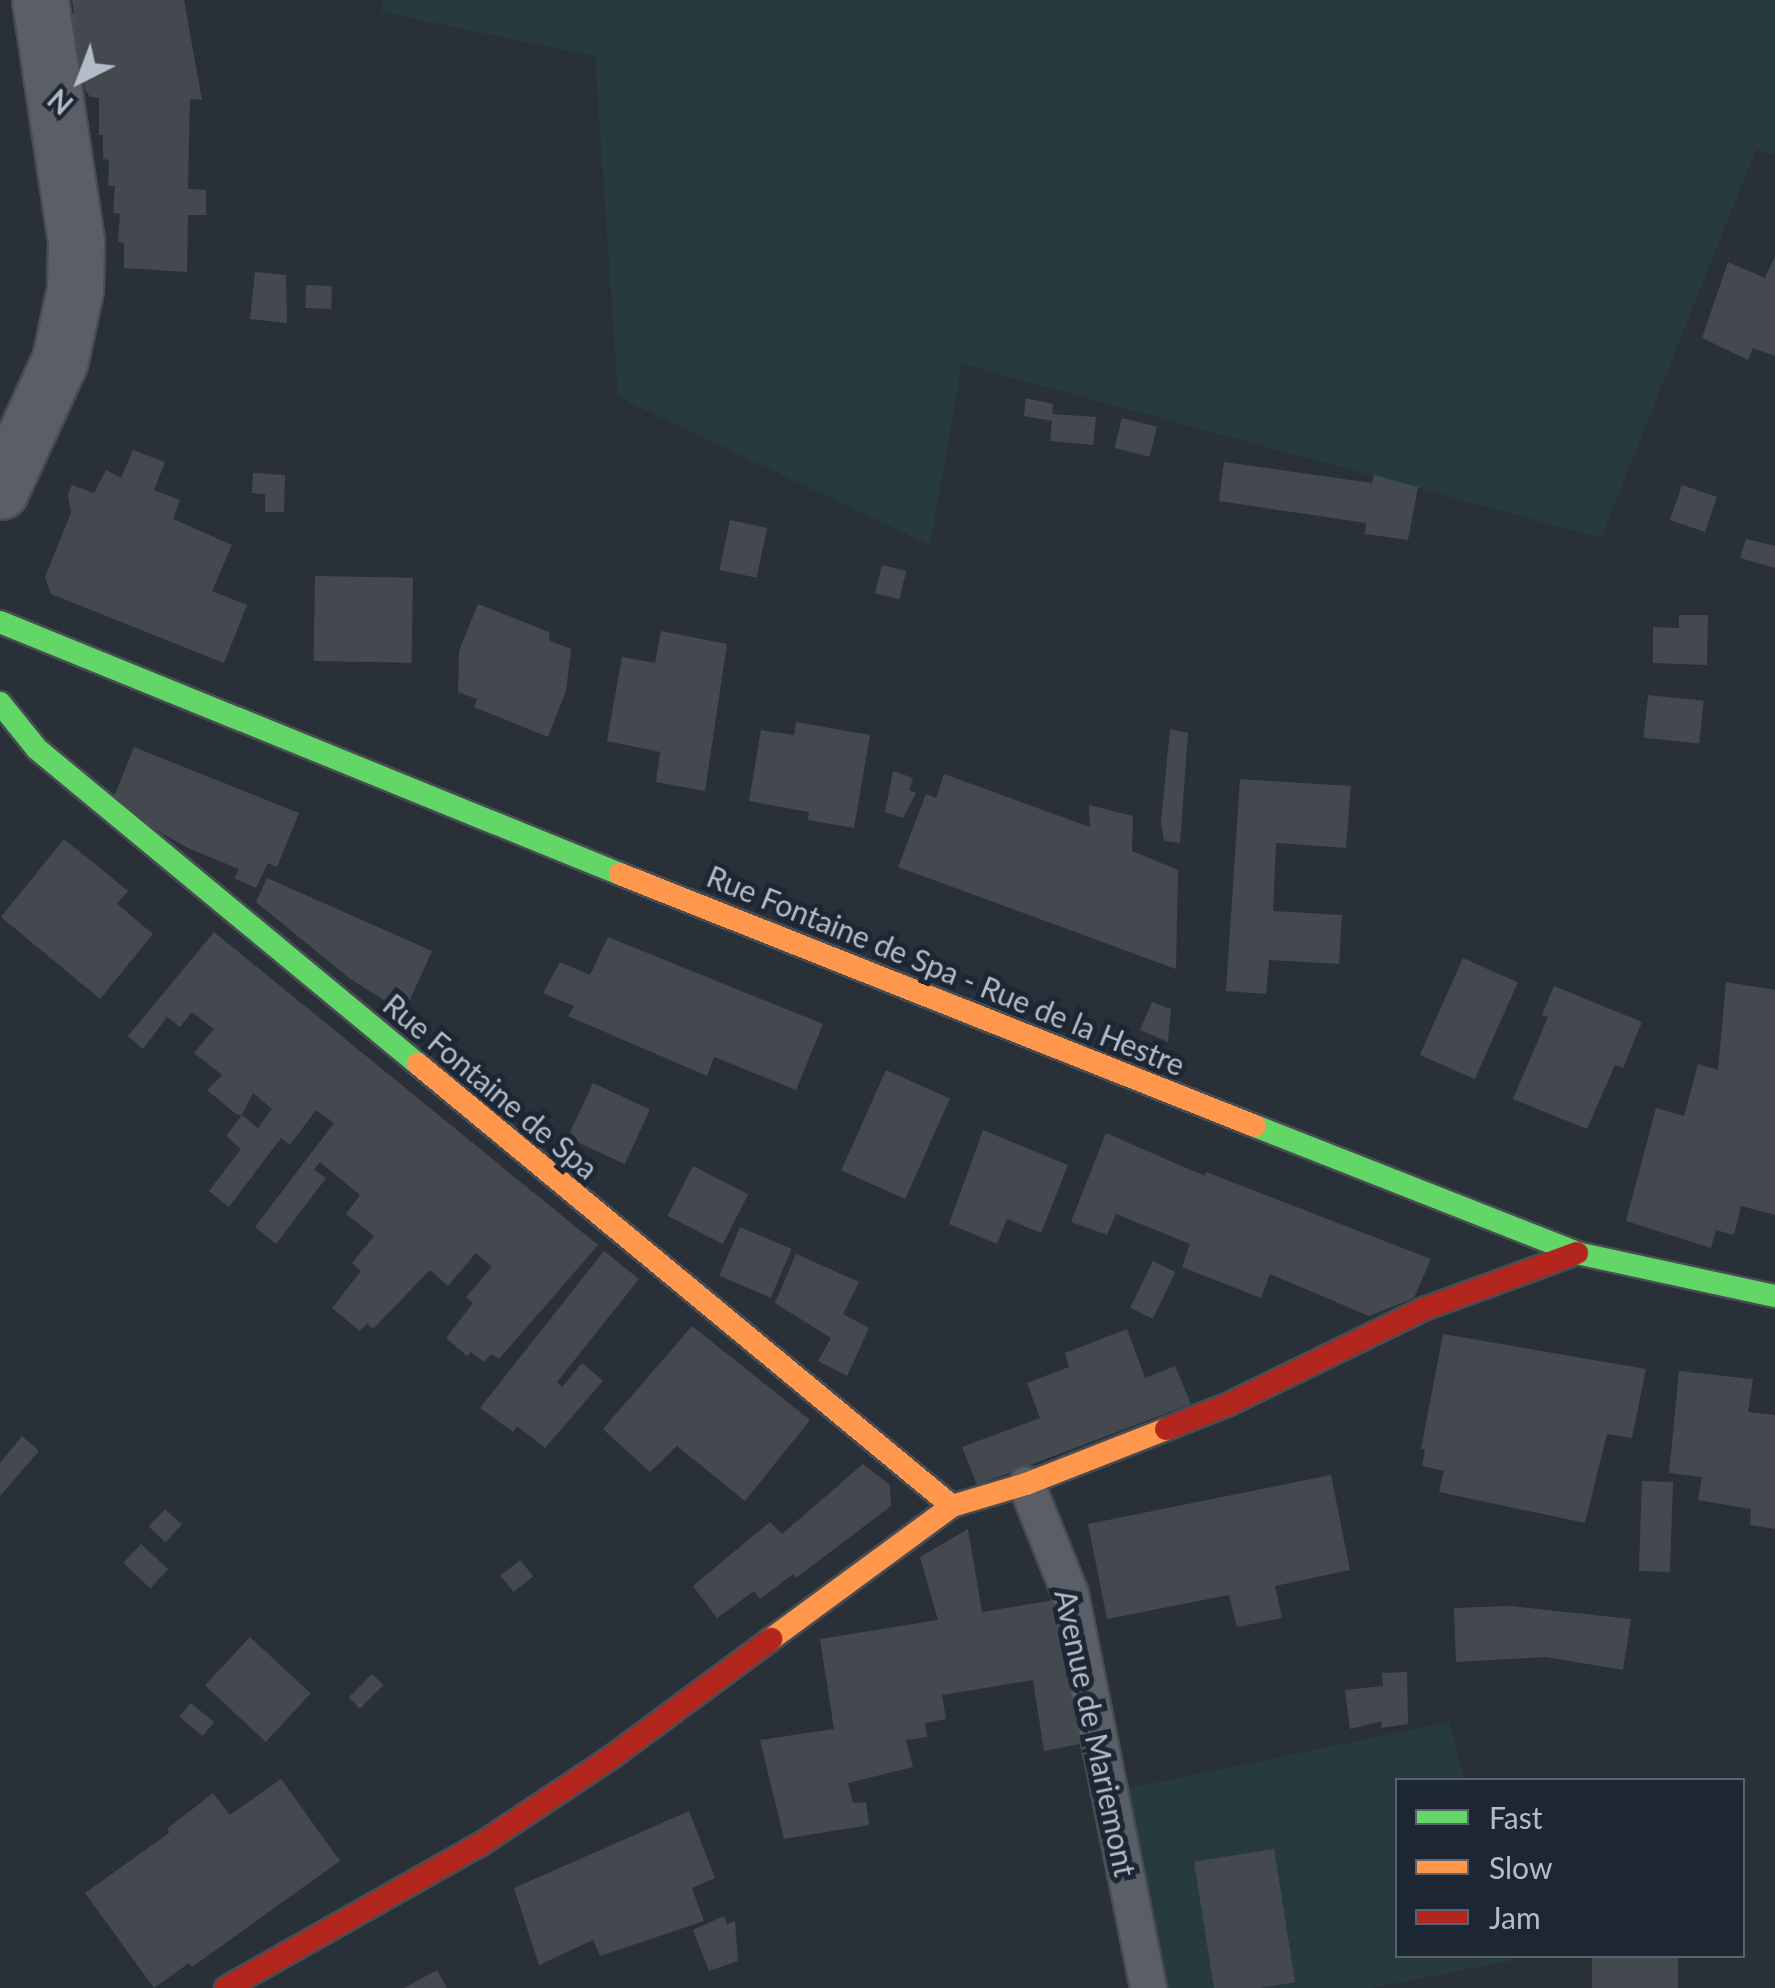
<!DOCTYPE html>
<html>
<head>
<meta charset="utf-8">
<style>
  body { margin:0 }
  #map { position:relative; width:1775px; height:1988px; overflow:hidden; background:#2a3038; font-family:Lato,sans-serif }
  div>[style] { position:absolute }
  .green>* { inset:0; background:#273a3e }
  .building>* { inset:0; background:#444950; transform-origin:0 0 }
  .roads { filter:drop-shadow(2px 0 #484c53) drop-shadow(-2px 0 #484c53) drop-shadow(0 2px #484c53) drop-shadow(0 -2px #484c53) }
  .lane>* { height:35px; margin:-17.5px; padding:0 17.5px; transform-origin:17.5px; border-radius:17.5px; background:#5a5e66 }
  .street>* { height:55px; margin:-27.5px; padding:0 27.5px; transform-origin:27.5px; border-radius:27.5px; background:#5a5e66 }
  .fast>* { height:22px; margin:-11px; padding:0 11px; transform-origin:11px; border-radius:11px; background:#63d668 }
  .slow>* { height:22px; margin:-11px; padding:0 11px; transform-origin:11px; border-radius:11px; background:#ff974d }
  .jam>* { height:22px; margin:-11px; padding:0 11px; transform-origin:11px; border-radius:11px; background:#b3261e }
  span { translate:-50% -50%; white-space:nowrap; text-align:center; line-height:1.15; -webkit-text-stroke:10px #1d2633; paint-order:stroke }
  .street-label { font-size:30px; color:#b4bcc9 }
  .legend { position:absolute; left:1395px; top:1778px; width:350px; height:180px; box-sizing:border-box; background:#1d2633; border:2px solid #59626f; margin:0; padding:12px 18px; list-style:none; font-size:30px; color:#b4bcc9 }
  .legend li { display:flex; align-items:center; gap:20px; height:50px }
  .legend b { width:50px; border:2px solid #59626f }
  .north { position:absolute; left:30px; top:30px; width:100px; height:100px; -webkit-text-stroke:8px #1d2633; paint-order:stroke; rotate:222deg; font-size:28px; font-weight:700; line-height:40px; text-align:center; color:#b4bcc9 }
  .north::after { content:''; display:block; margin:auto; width:35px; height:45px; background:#b4bcc9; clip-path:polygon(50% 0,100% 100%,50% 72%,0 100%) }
</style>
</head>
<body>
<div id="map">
  <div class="green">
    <div style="clip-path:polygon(382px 0,1775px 0,1775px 155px,1756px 149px,1601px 538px,962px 364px,930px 545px,618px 397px,595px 56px,382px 12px)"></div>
    <div style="clip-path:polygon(1449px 1722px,1464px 1780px,1398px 1780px,1398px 1956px,1511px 1956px,1513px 1960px,1372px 1988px,1148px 1988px,1112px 1792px)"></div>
  </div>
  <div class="building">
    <div style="clip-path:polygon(72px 0,184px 0,202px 100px,190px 99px,188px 189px,206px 190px,206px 215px,188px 215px,187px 272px,124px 268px,124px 243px,118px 242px,120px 214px,113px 213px,115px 186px,108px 186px,109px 160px,103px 159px,103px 135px,99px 135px,99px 98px,90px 97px,85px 89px,69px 14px,74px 14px)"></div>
    <div style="clip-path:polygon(1775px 256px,1775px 356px,1753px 348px,1748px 360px,1702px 338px,1728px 262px,1765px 278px)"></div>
    <div style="clip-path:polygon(255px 272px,286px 275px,287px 323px,250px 319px)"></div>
    <div style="left:306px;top:285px;width:26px;height:23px;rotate:2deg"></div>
    <div style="clip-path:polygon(1026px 398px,1053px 404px,1052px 414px,1096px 417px,1093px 445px,1050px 441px,1052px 421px,1024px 416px)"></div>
    <div style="left:1122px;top:418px;width:36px;height:31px;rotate:14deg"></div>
    <div style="clip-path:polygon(133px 450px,165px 462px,154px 490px,180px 500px,173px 519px,232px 545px,212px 591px,247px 605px,224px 663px,51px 594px,45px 577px,71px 513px,68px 494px,72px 485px,94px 493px,106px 470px,121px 478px)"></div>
    <div style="clip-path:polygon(1224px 462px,1372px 483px,1374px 475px,1418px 487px,1408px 540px,1365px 534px,1366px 523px,1219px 501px)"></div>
    <div style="clip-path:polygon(253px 473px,285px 475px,284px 512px,265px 512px,265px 494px,252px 493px)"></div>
    <div style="left:1682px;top:485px;width:37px;height:37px;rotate:19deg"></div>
    <div style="left:730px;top:520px;width:38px;height:51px;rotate:12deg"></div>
    <div style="clip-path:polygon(1746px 539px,1775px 546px,1775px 568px,1740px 558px)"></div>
    <div style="left:882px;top:565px;width:25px;height:29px;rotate:14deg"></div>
    <div style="left:315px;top:576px;width:98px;height:85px;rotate:1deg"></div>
    <div style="clip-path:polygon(478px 604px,549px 632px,550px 641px,571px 649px,566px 691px,548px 737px,474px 707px,477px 699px,458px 692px,459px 651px)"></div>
    <div style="clip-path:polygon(1679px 615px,1708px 615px,1707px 665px,1653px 663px,1653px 627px,1679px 628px)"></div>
    <div style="clip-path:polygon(661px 631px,727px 644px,705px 791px,656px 782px,660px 752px,607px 741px,622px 657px,655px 663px)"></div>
    <div style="left:1648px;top:695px;width:56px;height:43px;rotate:6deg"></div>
    <div style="clip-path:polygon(796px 722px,870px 735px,854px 828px,808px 820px,809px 812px,749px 801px,761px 730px,794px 735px)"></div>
    <div style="clip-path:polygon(1170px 729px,1188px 733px,1180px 843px,1164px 841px,1161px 823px)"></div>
    <div style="clip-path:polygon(134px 747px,299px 813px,277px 867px,268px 863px,256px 888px,234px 878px,239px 869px,188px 848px,111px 804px)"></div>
    <div style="clip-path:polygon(893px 771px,913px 778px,909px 790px,916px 793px,903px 818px,885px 812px)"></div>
    <div style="clip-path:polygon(944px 774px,1090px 827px,1089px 805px,1133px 816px,1132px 851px,1178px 870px,1176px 969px,898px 867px,926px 794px,936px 798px)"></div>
    <div style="clip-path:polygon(1240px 779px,1351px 786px,1346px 848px,1276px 843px,1273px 911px,1342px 915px,1339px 964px,1269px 960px,1266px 994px,1226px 991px)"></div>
    <div style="clip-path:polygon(64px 839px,128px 891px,117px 904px,153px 934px,100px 999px,1px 917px)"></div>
    <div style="clip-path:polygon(267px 878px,432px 951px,404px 1013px,349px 978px,256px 902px)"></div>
    <div style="clip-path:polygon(214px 932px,598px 1245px,499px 1359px,491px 1354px,484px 1362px,471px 1352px,467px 1356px,446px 1338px,473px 1303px,466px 1297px,492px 1267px,476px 1253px,448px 1286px,430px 1270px,373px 1329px,367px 1323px,360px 1331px,332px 1308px,361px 1271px,352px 1263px,374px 1236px,346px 1214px,360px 1195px,320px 1162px,314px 1170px,326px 1178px,276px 1244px,255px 1227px,334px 1123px,316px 1110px,290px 1145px,281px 1138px,229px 1207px,209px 1191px,241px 1149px,226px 1136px,242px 1115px,258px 1128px,272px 1109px,253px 1093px,242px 1115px,236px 1114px,207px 1090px,222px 1075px,194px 1053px,214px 1029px,192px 1012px,180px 1027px,167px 1017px,143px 1049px,128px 1036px)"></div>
    <div style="clip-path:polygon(608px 937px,823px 1024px,796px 1090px,714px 1057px,707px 1076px,568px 1016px,574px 1006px,543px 993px,560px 962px,590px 975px)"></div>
    <div style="left:1463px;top:958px;width:60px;height:106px;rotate:24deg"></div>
    <div style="clip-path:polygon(1726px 982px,1775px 990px,1775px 1215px,1741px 1206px,1734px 1235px,1716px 1230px,1711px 1248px,1626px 1221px,1656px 1108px,1684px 1116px,1698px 1064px,1718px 1070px)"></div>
    <div style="clip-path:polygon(1554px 986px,1642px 1022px,1623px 1068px,1615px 1065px,1587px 1129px,1513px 1099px,1548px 1017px,1542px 1015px)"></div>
    <div style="clip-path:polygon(1152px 1002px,1171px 1009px,1168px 1042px,1140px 1030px)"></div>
    <div style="left:886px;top:1070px;width:70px;height:110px;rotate:24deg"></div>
    <div style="left:593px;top:1083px;width:63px;height:60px;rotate:25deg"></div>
    <div style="clip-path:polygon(983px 1130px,1068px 1165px,1041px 1233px,1007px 1219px,997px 1244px,949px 1224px)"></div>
    <div style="clip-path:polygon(1106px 1133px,1193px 1171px,1205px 1176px,1206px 1172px,1431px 1259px,1414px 1298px,1369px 1316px,1270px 1274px,1261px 1298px,1182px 1267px,1190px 1244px,1116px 1214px,1107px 1235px,1071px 1222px)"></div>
    <div style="left:693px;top:1166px;width:62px;height:56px;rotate:27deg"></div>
    <div style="left:740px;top:1227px;width:56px;height:53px;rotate:23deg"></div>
    <div style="clip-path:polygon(604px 1251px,639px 1279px,557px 1382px,562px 1387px,582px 1363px,603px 1381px,545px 1448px,517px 1426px,513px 1432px,480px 1408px)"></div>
    <div style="clip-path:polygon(796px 1254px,859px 1282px,843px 1314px,869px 1328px,847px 1376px,818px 1361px,831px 1338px,775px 1303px)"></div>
    <div style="left:1153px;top:1261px;width:25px;height:52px;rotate:26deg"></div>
    <div style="clip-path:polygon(692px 1326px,810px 1420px,745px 1501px,677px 1446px,650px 1472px,603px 1429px)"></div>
    <div style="clip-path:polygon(1127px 1329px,1145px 1378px,1175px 1366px,1191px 1404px,977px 1485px,962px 1447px,1040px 1418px,1027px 1383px,1069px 1367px,1065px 1353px)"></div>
    <div style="clip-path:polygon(1443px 1334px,1646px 1369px,1632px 1438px,1607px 1434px,1585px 1523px,1439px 1492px,1444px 1471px,1422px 1466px,1425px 1449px,1421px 1449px)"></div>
    <div style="clip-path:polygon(1679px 1371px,1753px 1379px,1748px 1412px,1775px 1415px,1775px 1529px,1750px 1525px,1751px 1509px,1698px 1500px,1702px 1477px,1669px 1473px)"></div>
    <div style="clip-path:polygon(22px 1436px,39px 1451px,0 1496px,0 1463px)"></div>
    <div style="clip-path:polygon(863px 1464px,890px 1485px,891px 1506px,796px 1578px,793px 1574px,760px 1599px,754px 1591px,717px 1618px,693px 1586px,770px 1522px,782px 1534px)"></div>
    <div style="clip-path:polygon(1331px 1475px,1350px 1570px,1275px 1586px,1282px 1618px,1237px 1627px,1229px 1595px,1107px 1619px,1088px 1524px)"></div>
    <div style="left:1642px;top:1481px;width:31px;height:90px;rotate:2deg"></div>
    <div style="left:165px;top:1509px;width:23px;height:24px;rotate:43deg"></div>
    <div style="clip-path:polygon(968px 1529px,982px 1612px,1054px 1600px,1080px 1744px,1044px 1751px,1033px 1680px,942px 1695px,946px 1719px,925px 1723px,927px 1737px,906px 1740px,913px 1767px,848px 1783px,853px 1803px,866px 1802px,869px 1825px,784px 1839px,760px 1740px,834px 1729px,820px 1639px,938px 1620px,920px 1557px)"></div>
    <div style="left:141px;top:1544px;width:37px;height:26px;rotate:43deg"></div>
    <div style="left:520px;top:1560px;width:21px;height:25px;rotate:51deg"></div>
    <div style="clip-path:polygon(1511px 1606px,1631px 1619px,1623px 1670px,1546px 1657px,1456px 1662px,1454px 1608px)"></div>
    <div style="left:250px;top:1637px;width:83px;height:66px;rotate:43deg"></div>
    <div style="clip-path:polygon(1407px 1672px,1408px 1724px,1381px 1728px,1382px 1721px,1350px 1729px,1345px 1690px,1383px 1686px,1382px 1673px)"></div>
    <div style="left:372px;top:1674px;width:16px;height:33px;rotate:45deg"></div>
    <div style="left:191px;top:1703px;width:30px;height:18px;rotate:40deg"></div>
    <div style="clip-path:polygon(281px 1779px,340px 1861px,192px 1967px,189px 1963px,154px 1988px,85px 1893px,169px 1833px,168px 1828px,213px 1793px,230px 1815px)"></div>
    <div style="clip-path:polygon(689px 1811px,715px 1878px,692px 1888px,704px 1921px,600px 1956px,593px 1940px,539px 1965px,514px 1888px)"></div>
    <div style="left:1274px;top:1849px;width:135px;height:81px;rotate:81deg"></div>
    <div style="clip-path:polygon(724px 1916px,727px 1924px,735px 1921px,738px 1961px,709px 1971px,693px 1930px)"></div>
    <div style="left:1592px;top:1956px;width:86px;height:32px"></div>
    <div style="clip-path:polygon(437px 1970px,447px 1988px,404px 1988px)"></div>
  </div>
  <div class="roads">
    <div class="lane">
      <div style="left:1026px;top:1484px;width:118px;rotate:68.2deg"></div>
      <div style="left:1070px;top:1594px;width:402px;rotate:78.8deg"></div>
    </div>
    <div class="street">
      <div style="left:0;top:491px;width:144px;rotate:-65.4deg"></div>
      <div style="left:60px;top:360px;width:73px;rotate:-78.1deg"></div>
      <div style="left:75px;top:289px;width:48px;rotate:-88.8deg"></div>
      <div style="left:76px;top:241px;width:244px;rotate:-98.5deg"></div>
    </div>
    <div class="fast">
      <div style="left:0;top:622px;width:669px;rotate:22.12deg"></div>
      <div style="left:0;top:703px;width:59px;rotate:51.2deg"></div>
      <div style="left:37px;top:749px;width:494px;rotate:39.6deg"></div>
      <div style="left:1255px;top:1126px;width:346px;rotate:21.5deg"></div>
      <div style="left:1577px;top:1253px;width:203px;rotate:12.3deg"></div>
    </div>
    <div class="slow">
      <div style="left:620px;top:874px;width:683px;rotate:21.65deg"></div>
      <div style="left:418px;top:1064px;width:693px;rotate:39.62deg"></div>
      <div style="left:771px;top:1639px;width:225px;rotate:-36.3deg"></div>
      <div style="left:952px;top:1506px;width:77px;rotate:-16.6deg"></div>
      <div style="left:1026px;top:1484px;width:150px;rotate:-21.4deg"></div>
    </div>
    <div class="jam">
      <div style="left:1166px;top:1429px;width:68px;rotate:-21.6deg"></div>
      <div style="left:1229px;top:1404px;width:217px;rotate:-26deg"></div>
      <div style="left:1424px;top:1309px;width:163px;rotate:-20.1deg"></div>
      <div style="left:226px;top:1988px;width:293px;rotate:-29.5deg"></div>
      <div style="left:481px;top:1844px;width:154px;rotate:-33.6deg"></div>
      <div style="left:609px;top:1759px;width:202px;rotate:-36.5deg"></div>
    </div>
  </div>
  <div class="street-label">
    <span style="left:946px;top:970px;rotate:22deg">Rue Fontaine de Spa - Rue de la Hestre</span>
    <span style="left:491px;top:1086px;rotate:40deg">Rue Fontaine de Spa</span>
    <span style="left:1096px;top:1733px;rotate:78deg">Avenue de Mariemont</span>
  </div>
  <ul class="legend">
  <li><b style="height:12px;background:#63d668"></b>Fast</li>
  <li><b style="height:12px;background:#ff974d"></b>Slow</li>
  <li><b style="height:12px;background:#b3261e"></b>Jam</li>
  </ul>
  <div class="north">N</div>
</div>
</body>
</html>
